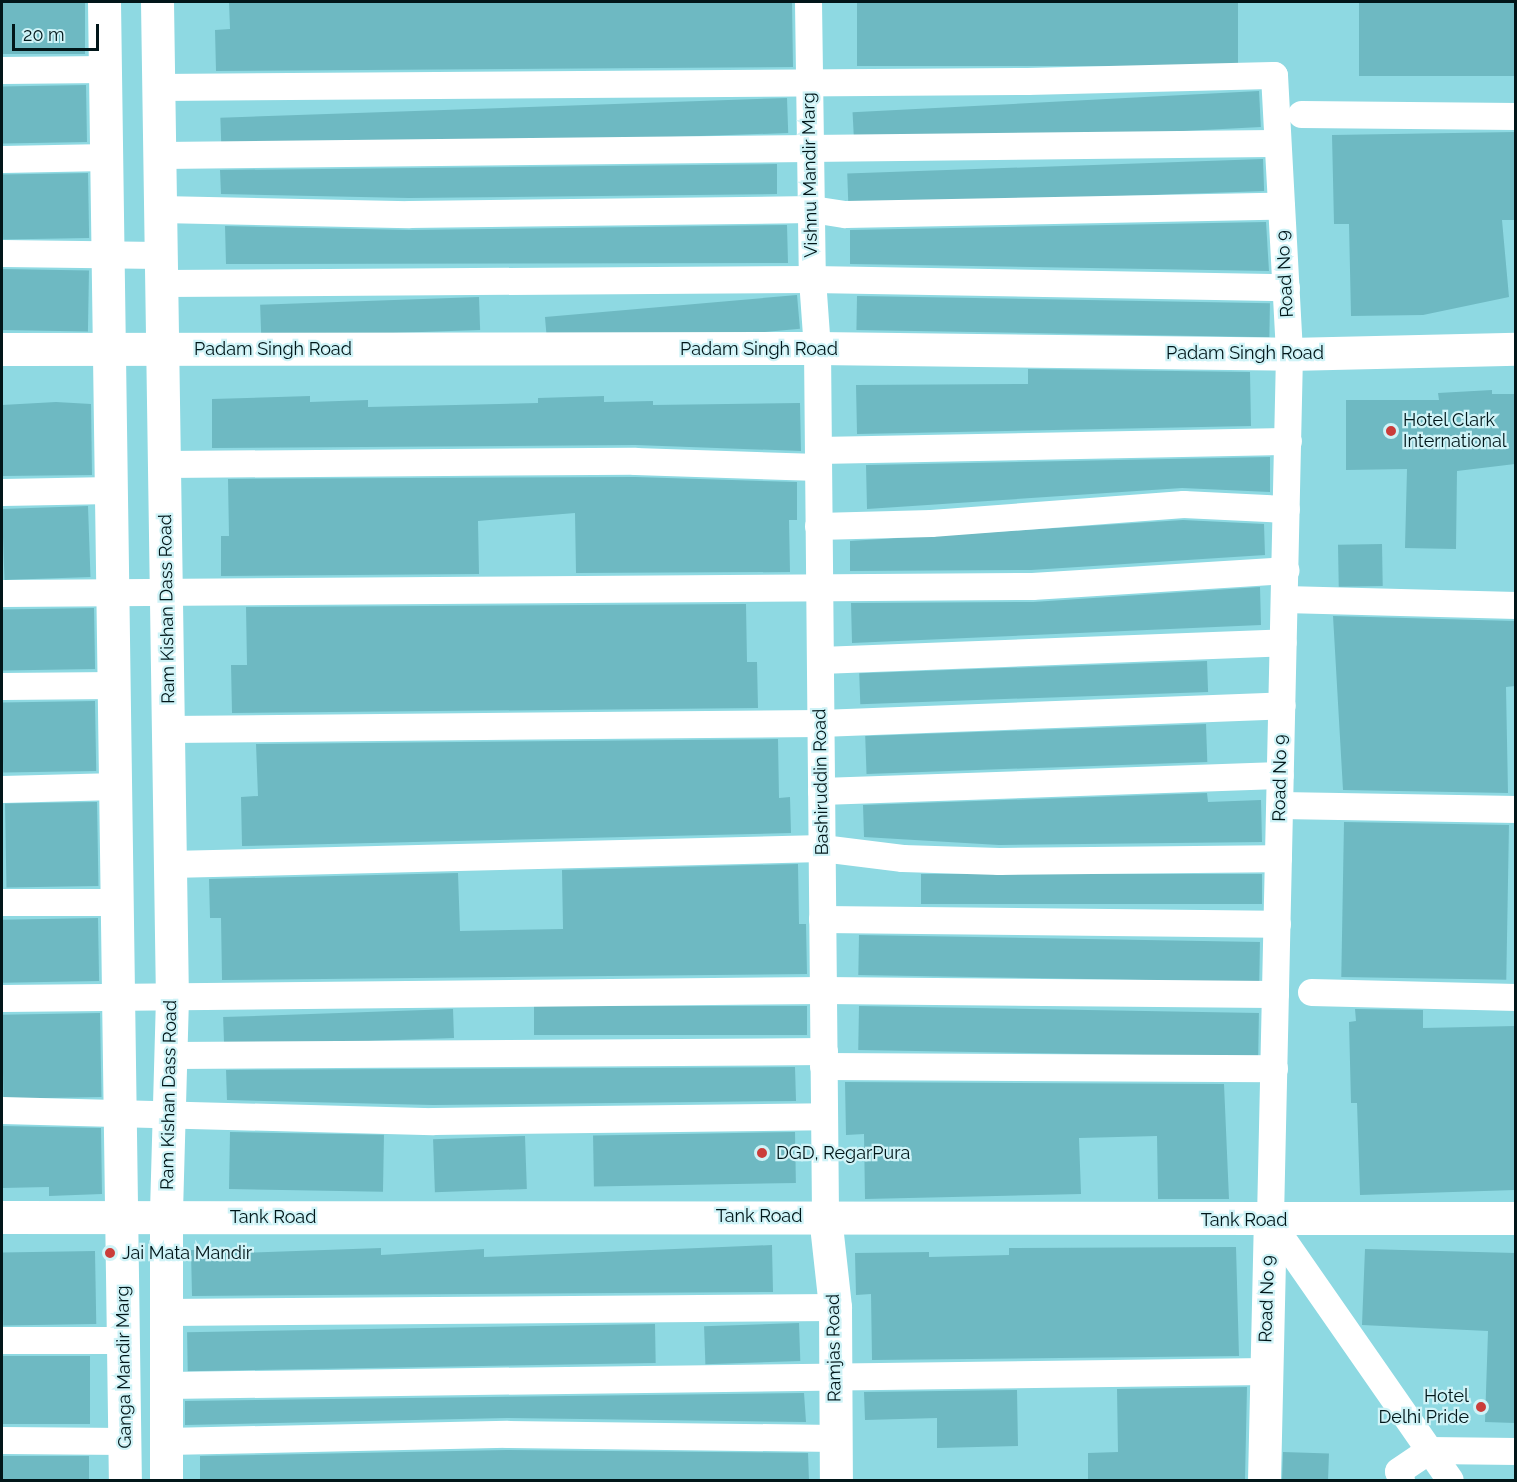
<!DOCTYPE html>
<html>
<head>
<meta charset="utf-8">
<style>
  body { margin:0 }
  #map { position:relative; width:1517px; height:1482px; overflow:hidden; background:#8ed9e2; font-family:Raleway,sans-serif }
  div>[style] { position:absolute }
  .building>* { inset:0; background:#6eb9c2; transform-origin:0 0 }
  .minor>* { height:27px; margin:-13.5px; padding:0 13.5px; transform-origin:13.5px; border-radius:13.5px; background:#fff }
  .tertiary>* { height:33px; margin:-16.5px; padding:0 16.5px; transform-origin:16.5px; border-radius:16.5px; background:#fff }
  .dots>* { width:16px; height:16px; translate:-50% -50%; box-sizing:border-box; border:3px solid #cff3f7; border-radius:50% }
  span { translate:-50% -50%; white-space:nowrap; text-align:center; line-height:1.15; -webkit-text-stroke:4.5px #cff3f7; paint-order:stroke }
  .street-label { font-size:18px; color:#011619 }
  .poi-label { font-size:18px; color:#011619 }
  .left { translate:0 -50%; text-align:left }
  .right { translate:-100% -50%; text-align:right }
  .frame { position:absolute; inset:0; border:3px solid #011619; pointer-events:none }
  .scale { position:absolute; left:12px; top:24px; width:87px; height:27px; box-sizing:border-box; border:3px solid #011619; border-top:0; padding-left:8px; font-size:18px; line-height:21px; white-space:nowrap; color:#011619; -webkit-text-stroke:4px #cff3f7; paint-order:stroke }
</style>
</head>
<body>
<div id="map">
  <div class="building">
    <div style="left:2px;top:2px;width:83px;height:52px"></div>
    <div style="clip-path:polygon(229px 2px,792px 2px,793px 67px,216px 71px,215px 30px,230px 29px)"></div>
    <div style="left:857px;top:2px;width:381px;height:64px"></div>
    <div style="left:1359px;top:2px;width:156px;height:74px"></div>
    <div style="left:86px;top:85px;width:57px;height:84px;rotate:89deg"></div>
    <div style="left:1259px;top:91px;width:36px;height:407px;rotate:87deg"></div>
    <div style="left:787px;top:98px;width:35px;height:567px;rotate:88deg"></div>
    <div style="clip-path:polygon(1515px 132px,1515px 220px,1502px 220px,1509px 297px,1423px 315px,1351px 316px,1349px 224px,1334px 224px,1332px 135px)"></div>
    <div style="left:1263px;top:159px;width:32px;height:416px;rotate:88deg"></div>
    <div style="clip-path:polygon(777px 164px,777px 194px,409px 198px,221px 194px,220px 170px)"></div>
    <div style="left:88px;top:173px;width:65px;height:86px;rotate:89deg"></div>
    <div style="clip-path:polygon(1266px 222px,1269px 271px,850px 264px,850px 230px)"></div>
    <div style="clip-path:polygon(787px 225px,788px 263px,226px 264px,225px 226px,409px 230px)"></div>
    <div style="left:2px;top:269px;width:87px;height:61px;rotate:1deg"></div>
    <div style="left:797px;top:295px;width:34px;height:253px;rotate:85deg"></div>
    <div style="left:857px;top:296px;width:413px;height:34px;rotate:1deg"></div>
    <div style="left:479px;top:297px;width:33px;height:219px;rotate:88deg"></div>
    <div style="clip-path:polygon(1028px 369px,1250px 372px,1251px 426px,857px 434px,856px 385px,1028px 384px)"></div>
    <div style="clip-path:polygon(1492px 390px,1492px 394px,1515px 394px,1515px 464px,1457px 471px,1456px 549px,1405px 548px,1407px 469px,1346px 470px,1346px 400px,1439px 400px,1438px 393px)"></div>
    <div style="clip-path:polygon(310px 396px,310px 402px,368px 400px,368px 407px,538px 403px,538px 398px,604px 396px,604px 402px,653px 401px,653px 405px,800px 403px,801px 451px,635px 445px,212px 448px,212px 399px)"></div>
    <div style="clip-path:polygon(56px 402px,91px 404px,92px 475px,2px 476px,2px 405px)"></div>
    <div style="clip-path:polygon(1270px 457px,1270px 492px,1182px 488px,867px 509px,866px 465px)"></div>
    <div style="clip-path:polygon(635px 477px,797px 482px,797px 520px,789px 520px,790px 572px,576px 573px,575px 513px,478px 521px,479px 574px,221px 576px,221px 536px,229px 536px,228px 479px)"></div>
    <div style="left:88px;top:506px;width:71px;height:86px;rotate:88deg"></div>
    <div style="clip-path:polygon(1183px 520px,1264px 524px,1265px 555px,1031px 570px,850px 571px,850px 541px)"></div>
    <div style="left:1382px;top:544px;width:42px;height:44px;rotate:89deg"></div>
    <div style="clip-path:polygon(1260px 587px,1261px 625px,852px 643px,851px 603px,1033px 602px)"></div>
    <div style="clip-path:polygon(746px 604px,747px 662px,757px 662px,758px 708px,232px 713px,231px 665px,247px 665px,246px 607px)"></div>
    <div style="left:94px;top:608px;width:61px;height:92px;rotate:89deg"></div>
    <div style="clip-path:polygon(1333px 616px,1515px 621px,1515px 686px,1506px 687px,1508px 793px,1343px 790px)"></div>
    <div style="left:1207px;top:661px;width:31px;height:348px;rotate:88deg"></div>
    <div style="left:95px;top:701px;width:70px;height:93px;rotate:89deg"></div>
    <div style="left:1206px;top:724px;width:38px;height:341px;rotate:88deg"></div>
    <div style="clip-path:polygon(778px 739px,779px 798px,790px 797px,791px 833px,242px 846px,241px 797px,258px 796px,256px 744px)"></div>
    <div style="clip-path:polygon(1207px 793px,1208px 802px,1261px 800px,1262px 842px,999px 845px,864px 837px,863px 805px)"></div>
    <div style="left:97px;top:802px;width:84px;height:92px;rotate:89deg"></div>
    <div style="left:1344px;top:822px;width:165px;height:155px;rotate:1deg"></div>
    <div style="clip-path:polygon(798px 864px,799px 924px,806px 924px,807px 974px,222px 980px,221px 918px,210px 918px,209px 879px,458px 873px,460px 931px,563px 929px,562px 870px)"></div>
    <div style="left:921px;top:874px;width:341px;height:30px"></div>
    <div style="left:98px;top:918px;width:63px;height:96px;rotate:89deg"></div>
    <div style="left:859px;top:935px;width:401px;height:40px;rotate:1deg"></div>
    <div style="left:807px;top:1006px;width:29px;height:273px;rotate:90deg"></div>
    <div style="left:859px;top:1006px;width:400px;height:44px;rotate:1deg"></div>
    <div style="left:453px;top:1009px;width:29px;height:230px;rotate:88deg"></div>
    <div style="clip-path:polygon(1355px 1009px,1423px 1010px,1423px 1028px,1515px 1026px,1515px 1190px,1360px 1195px,1357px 1103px,1351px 1103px,1349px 1022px,1356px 1021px)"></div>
    <div style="left:100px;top:1013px;width:84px;height:98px;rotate:89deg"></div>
    <div style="clip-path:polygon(795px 1067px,796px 1101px,433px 1105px,227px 1100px,226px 1070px)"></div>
    <div style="clip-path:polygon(845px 1082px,1224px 1084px,1229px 1199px,1158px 1199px,1157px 1136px,1079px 1138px,1081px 1194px,865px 1199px,864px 1134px,846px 1135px)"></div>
    <div style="clip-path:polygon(2px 1126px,101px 1128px,102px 1194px,49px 1196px,49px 1187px,2px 1188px)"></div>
    <div style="left:230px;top:1132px;width:154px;height:57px;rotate:1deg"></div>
    <div style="left:795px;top:1132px;width:51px;height:202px;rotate:89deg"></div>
    <div style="left:525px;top:1136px;width:53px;height:92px;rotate:88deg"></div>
    <div style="clip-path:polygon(772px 1245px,773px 1292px,192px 1296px,191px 1250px,236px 1249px,236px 1253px,381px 1248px,381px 1255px,484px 1249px,484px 1257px)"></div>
    <div style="clip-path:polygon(1236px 1247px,1239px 1356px,872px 1360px,871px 1294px,856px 1295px,855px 1253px,929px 1252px,929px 1257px,1009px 1255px,1009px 1248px)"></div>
    <div style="clip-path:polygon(1365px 1249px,1515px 1253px,1515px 1423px,1485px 1422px,1488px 1331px,1362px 1325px)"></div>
    <div style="left:95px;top:1251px;width:73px;height:93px;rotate:89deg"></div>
    <div style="left:799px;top:1323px;width:38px;height:95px;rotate:88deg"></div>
    <div style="left:655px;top:1324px;width:39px;height:468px;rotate:89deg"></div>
    <div style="left:2px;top:1356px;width:88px;height:68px"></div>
    <div style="clip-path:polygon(1247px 1387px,1245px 1480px,1088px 1480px,1088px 1453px,1118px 1452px,1117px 1389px)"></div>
    <div style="clip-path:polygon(1017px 1390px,1018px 1446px,937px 1448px,937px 1418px,865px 1420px,864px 1392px)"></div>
    <div style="clip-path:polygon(804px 1393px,806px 1422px,507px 1418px,185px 1425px,185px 1401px)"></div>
    <div style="clip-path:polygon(507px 1450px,808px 1453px,809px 1480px,200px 1480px,200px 1456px)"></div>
    <div style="left:1283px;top:1452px;width:46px;height:28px;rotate:2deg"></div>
    <div style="left:2px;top:1456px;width:87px;height:24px"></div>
  </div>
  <div class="minor">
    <div style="left:808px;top:2px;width:277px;rotate:89.2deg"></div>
    <div style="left:812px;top:279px;width:69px;rotate:85.9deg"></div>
    <div style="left:817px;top:348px;width:868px;rotate:89.47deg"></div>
    <div style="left:2px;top:70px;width:102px;rotate:-0.6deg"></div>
    <div style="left:158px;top:87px;width:869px;rotate:-0.4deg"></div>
    <div style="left:1027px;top:81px;width:247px;rotate:-1.4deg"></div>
    <div style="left:1274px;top:75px;width:279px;rotate:86.9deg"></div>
    <div style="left:1289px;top:354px;width:867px;rotate:91.26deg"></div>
    <div style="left:1270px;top:1221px;width:315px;rotate:55.2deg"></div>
    <div style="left:1301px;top:114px;width:215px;rotate:0.5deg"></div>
    <div style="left:161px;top:155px;width:1116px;rotate:-0.62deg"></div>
    <div style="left:2px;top:159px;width:105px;rotate:-1.1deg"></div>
    <div style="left:160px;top:209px;width:249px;rotate:1.2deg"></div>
    <div style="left:409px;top:214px;width:403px;rotate:-0.7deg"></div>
    <div style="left:812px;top:209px;width:33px;rotate:9deg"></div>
    <div style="left:845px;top:214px;width:436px;rotate:-1.1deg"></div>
    <div style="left:2px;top:253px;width:158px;rotate:0.7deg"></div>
    <div style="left:161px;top:283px;width:651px;rotate:-0.35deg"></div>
    <div style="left:812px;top:279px;width:474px;rotate:1deg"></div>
    <div style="left:818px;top:450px;width:470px;rotate:-1.1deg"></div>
    <div style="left:165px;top:464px;width:470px;rotate:-0.4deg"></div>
    <div style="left:635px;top:461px;width:183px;rotate:1.9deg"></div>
    <div style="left:2px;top:492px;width:110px;rotate:-1deg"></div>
    <div style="left:818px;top:526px;width:113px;rotate:-1.5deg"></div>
    <div style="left:931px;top:523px;width:253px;rotate:-4.3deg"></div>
    <div style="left:1183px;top:504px;width:103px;rotate:2.8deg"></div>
    <div style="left:2px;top:593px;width:1030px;rotate:-0.39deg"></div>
    <div style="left:1032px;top:586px;width:254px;rotate:-3.6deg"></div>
    <div style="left:1284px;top:599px;width:232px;rotate:1.5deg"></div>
    <div style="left:820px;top:660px;width:463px;rotate:-2.2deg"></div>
    <div style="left:2px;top:686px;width:112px;rotate:-0.5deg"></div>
    <div style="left:169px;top:729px;width:651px;rotate:-0.53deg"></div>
    <div style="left:820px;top:723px;width:462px;rotate:-2.2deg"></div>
    <div style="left:2px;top:789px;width:115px;rotate:-1.5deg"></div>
    <div style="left:821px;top:791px;width:459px;rotate:-2deg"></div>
    <div style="left:1280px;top:805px;width:236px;rotate:1deg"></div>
    <div style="left:170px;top:864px;width:652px;rotate:-1.41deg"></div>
    <div style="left:822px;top:848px;width:81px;rotate:7.1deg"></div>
    <div style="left:902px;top:858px;width:97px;rotate:1.8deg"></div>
    <div style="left:999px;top:861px;width:279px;rotate:-0.6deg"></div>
    <div style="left:2px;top:902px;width:115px"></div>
    <div style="left:822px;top:919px;width:455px;rotate:0.6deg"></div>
    <div style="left:1311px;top:992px;width:205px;rotate:1.4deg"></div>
    <div style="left:2px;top:998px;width:821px;rotate:-0.56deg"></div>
    <div style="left:823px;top:990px;width:452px;rotate:0.5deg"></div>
    <div style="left:172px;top:1055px;width:652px;rotate:-0.35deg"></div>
    <div style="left:823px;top:1066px;width:451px;rotate:0.3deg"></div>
    <div style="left:2px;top:1110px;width:431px;rotate:1.5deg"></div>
    <div style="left:433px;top:1121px;width:391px;rotate:-0.7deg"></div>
    <div style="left:166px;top:1312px;width:669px;rotate:-0.43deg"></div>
    <div style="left:2px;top:1340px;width:121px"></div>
    <div style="left:166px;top:1385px;width:1099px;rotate:-0.73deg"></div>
    <div style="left:2px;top:1440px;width:123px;rotate:0.5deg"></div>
    <div style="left:166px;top:1441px;width:341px;rotate:-1.2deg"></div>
    <div style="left:507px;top:1434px;width:328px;rotate:0.7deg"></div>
    <div style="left:1429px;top:1450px;width:87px;rotate:0.7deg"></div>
    <div style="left:1401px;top:1480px;width:9px;rotate:-108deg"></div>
    <div style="left:1398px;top:1471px;width:37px;rotate:-34deg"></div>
  </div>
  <div class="tertiary">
    <div style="left:104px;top:2px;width:1478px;rotate:89.19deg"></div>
    <div style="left:157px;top:2px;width:995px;rotate:89.14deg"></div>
    <div style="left:172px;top:997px;width:220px;rotate:91.6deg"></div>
    <div style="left:166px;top:1217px;width:263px;rotate:90deg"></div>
    <div style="left:2px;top:349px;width:815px;rotate:-0.07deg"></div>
    <div style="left:817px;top:348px;width:472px;rotate:0.7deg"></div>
    <div style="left:1289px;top:354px;width:227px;rotate:-1.3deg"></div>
    <div style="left:825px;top:1216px;width:92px;rotate:83.7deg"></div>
    <div style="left:835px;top:1307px;width:173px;rotate:89.7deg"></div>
    <div style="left:2px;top:1217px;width:1514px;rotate:0.04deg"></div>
    <div style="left:1264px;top:1480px;width:259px;rotate:-88.7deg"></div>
  </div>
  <div class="dots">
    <div style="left:1391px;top:431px;background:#cb3d3a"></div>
    <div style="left:762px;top:1153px;background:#cb3d3a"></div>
    <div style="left:110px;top:1253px;background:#cb3d3a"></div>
    <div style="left:1481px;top:1407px;background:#cb3d3a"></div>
  </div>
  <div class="street-label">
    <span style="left:810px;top:175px;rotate:-91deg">Vishnu Mandir Marg</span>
    <span style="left:1285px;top:274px;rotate:-93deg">Road No 9</span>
    <span style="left:273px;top:349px">Padam Singh Road</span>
    <span style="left:759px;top:349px">Padam Singh Road</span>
    <span style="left:1245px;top:353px">Padam Singh Road</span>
    <span style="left:167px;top:609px;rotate:-91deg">Ram Kishan Dass Road</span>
    <span style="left:1280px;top:778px;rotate:-89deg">Road No 9</span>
    <span style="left:821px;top:782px;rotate:-91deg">Bashiruddin Road</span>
    <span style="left:169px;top:1095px;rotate:-89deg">Ram Kishan Dass Road</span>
    <span style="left:759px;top:1216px">Tank Road</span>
    <span style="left:273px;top:1217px">Tank Road</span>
    <span style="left:1244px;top:1220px">Tank Road</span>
    <span style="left:1267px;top:1299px;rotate:-88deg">Road No 9</span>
    <span style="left:834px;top:1348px;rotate:-91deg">Ramjas Road</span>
    <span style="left:124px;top:1367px;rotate:-91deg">Ganga Mandir Marg</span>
  </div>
  <div class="poi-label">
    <span class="left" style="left:1403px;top:431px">Hotel Clark<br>International</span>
    <span class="left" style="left:776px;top:1153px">DGD, RegarPura</span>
    <span class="left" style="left:122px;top:1253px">Jai Mata Mandir</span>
    <span class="right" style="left:1469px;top:1407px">Hotel<br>Delhi Pride</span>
  </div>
  <div class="frame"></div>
  <div class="scale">20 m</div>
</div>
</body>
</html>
